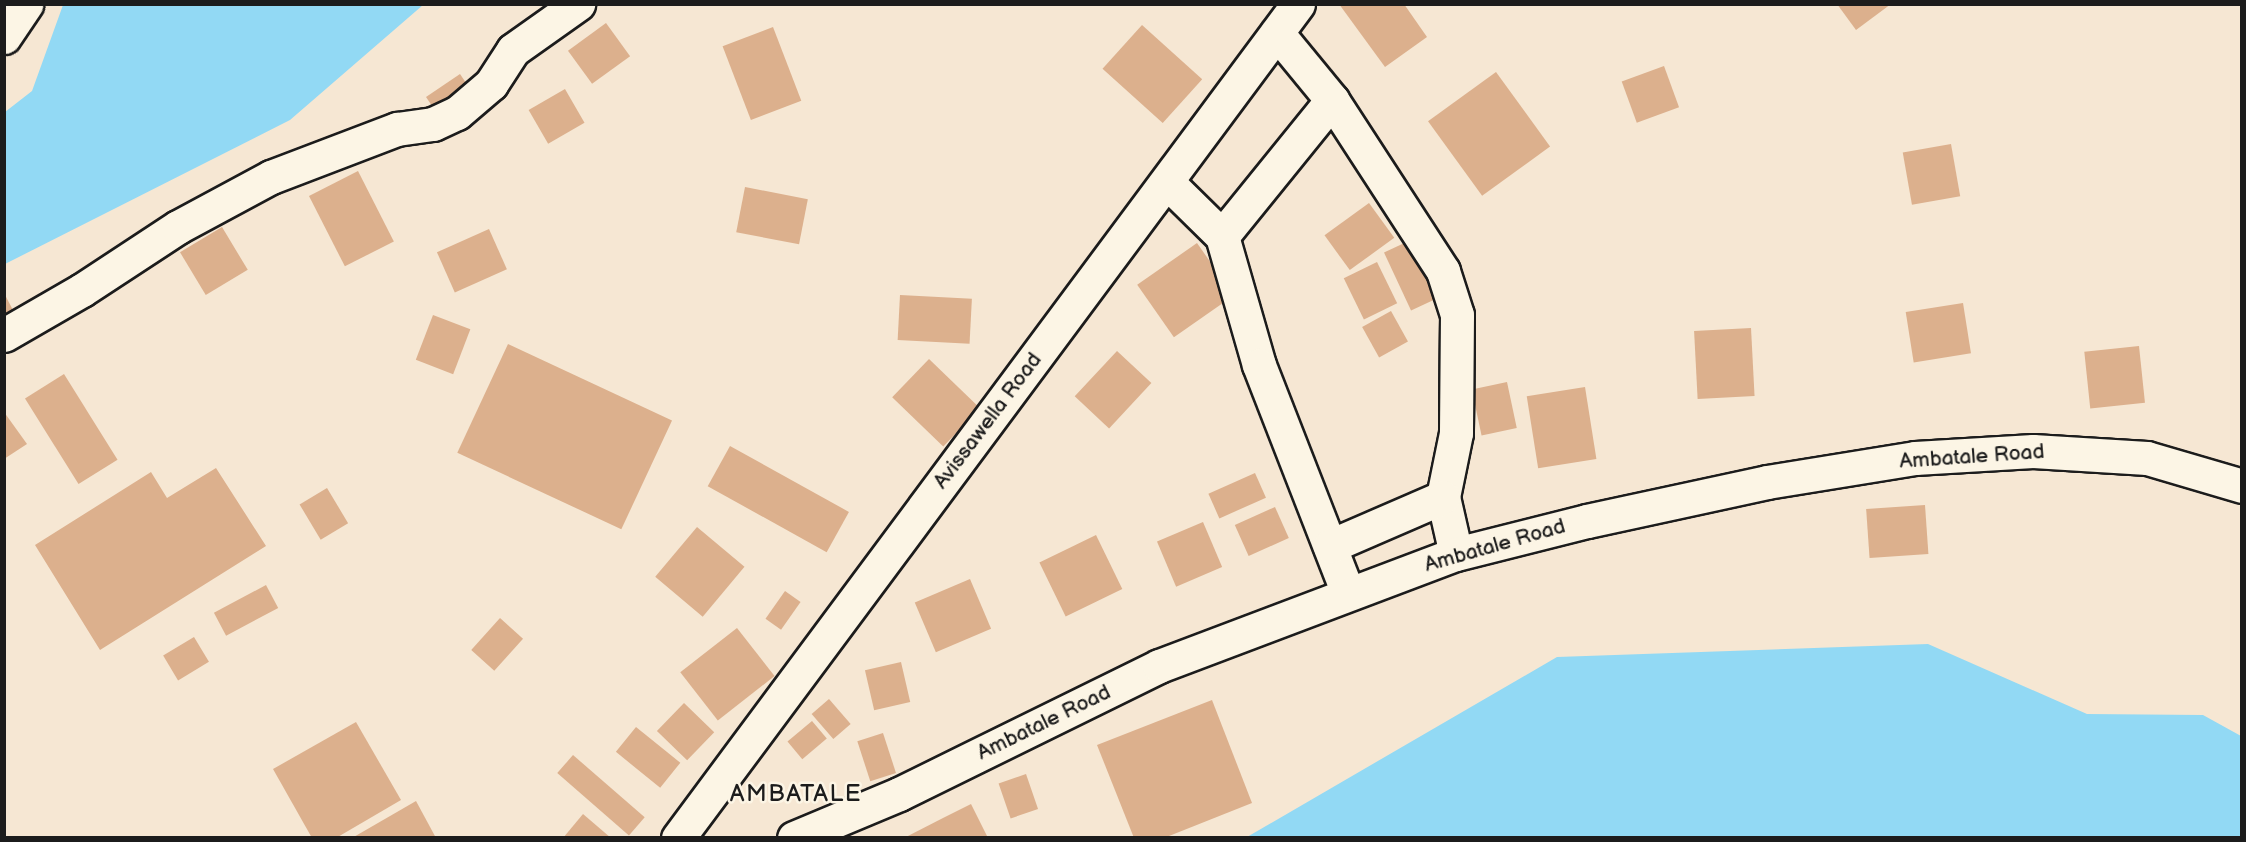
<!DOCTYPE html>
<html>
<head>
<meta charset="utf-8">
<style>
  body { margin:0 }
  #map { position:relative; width:2246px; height:842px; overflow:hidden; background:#f6e7d3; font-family:"Balsamiq Sans",sans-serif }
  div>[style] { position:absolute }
  .water>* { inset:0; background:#92d9f4 }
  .building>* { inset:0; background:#dcb08d; transform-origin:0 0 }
  .roads { filter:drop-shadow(2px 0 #1c1c1c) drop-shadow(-2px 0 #1c1c1c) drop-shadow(0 2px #1c1c1c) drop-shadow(0 -2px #1c1c1c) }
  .minor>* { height:33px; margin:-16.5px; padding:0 16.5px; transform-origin:16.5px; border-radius:16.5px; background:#fcf5e5 }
  .major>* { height:33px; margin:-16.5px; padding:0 16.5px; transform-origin:16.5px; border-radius:16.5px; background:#fcf5e5 }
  span { translate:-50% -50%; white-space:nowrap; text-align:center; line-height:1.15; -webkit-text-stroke:5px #fcf5e5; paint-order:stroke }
  .street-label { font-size:21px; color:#1c1c1c }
  .quarter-label { font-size:24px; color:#1c1c1c; letter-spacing:1.5px }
  .frame { position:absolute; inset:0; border:6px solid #1c1c1c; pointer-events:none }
</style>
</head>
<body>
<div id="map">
  <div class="water">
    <div style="clip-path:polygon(63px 5px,63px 4px,423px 5px,290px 120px,5px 264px,5px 112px,32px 91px)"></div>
    <div style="clip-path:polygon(1928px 644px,2087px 714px,2203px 715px,2241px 736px,2241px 837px,1247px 837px,1557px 657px)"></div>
  </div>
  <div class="building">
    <div style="clip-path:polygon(1339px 4px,1404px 4px,1427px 37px,1385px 67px)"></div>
    <div style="clip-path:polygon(1837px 4px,1891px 4px,1856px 30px)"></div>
    <div style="left:606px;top:23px;width:41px;height:47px;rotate:54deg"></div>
    <div style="left:1142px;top:25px;width:81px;height:59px;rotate:42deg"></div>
    <div style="left:773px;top:27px;width:79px;height:54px;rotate:69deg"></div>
    <div style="left:1664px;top:66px;width:44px;height:45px;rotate:70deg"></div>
    <div style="left:1496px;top:72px;width:92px;height:84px;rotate:54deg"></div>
    <div style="left:460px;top:74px;width:25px;height:41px;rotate:56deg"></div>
    <div style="left:565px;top:89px;width:39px;height:42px;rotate:60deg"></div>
    <div style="left:1951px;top:144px;width:53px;height:49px;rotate:80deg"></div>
    <div style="left:358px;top:171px;width:79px;height:55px;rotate:63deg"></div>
    <div style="left:745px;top:187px;width:64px;height:46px;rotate:11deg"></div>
    <div style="left:1369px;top:203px;width:43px;height:55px;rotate:54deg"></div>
    <div style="left:222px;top:227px;width:50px;height:49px;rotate:59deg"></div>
    <div style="left:489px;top:229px;width:44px;height:57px;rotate:66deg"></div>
    <div style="left:1413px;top:239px;width:64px;height:32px;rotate:65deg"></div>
    <div style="left:1197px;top:243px;width:64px;height:73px;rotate:55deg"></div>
    <div style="left:1377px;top:262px;width:46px;height:37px;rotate:64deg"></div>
    <div style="clip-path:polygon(4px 293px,15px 314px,4px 320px)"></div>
    <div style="left:900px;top:295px;width:72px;height:45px;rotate:3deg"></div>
    <div style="left:1963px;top:303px;width:51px;height:58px;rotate:81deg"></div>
    <div style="left:1391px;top:311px;width:35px;height:33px;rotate:61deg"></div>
    <div style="left:433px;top:315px;width:40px;height:48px;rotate:21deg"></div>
    <div style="left:1751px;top:328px;width:68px;height:57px;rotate:87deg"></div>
    <div style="left:508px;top:344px;width:181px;height:120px;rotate:25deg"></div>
    <div style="left:2139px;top:346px;width:57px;height:55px;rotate:84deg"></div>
    <div style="left:1117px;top:351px;width:47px;height:62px;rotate:43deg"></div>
    <div style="left:929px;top:359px;width:71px;height:53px;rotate:44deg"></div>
    <div style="left:64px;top:374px;width:101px;height:46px;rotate:58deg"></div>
    <div style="left:1507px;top:382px;width:47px;height:36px;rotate:78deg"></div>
    <div style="left:1585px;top:387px;width:73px;height:59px;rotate:81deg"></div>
    <div style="clip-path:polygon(4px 412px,27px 444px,4px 459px)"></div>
    <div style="left:730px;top:446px;width:136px;height:46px;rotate:29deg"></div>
    <div style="clip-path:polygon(216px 468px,266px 546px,100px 650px,35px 545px,151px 472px,167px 498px)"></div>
    <div style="left:1255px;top:473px;width:27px;height:51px;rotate:66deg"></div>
    <div style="left:327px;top:488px;width:41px;height:32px;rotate:59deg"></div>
    <div style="left:1925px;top:505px;width:49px;height:59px;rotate:86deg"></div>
    <div style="left:1275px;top:507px;width:34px;height:44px;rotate:66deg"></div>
    <div style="left:1203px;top:522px;width:49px;height:50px;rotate:67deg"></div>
    <div style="left:697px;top:527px;width:62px;height:65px;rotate:40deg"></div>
    <div style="left:1096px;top:535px;width:60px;height:63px;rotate:64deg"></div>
    <div style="left:970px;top:579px;width:54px;height:60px;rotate:67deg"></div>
    <div style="left:266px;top:585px;width:26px;height:59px;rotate:62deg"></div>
    <div style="left:785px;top:591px;width:19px;height:34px;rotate:35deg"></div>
    <div style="left:500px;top:618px;width:31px;height:43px;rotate:42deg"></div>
    <div style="left:737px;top:628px;width:61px;height:72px;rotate:52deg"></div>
    <div style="left:194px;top:637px;width:29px;height:36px;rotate:59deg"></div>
    <div style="left:901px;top:662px;width:41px;height:37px;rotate:77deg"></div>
    <div style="left:829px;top:699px;width:33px;height:23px;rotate:49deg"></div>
    <div style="clip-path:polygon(1212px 700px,1252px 803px,1164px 838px,1134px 838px,1097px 745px)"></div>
    <div style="left:684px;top:703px;width:42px;height:39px;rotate:44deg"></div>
    <div style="left:812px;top:721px;width:23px;height:32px;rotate:50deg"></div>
    <div style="clip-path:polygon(356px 722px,401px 800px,336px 838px,312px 838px,273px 769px)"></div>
    <div style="left:636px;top:727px;width:57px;height:32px;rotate:39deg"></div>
    <div style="left:883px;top:733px;width:42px;height:27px;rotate:72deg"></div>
    <div style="left:573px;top:755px;width:95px;height:24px;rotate:41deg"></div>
    <div style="left:1026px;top:774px;width:37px;height:29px;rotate:71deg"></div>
    <div style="clip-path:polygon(416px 801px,436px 838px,352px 838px)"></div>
    <div style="clip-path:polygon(971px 804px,988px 838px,904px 838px,943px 818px)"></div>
    <div style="clip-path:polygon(583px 814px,611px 838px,563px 838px)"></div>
  </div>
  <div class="roads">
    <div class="minor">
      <div style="left:1277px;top:33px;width:87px;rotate:50.6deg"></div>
      <div style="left:1332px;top:100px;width:204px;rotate:57deg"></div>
      <div style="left:1443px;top:271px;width:46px;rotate:72.3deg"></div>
      <div style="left:1457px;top:315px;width:118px;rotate:90.5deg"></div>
      <div style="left:1456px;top:433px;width:65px;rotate:101.5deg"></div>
      <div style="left:1443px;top:497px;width:58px;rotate:77.2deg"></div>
      <div style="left:4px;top:37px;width:40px;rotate:-56deg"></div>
      <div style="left:1167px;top:182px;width:77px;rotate:44.5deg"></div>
      <div style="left:1222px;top:236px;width:134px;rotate:74deg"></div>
      <div style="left:1259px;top:365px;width:245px;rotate:68.7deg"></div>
      <div style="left:1222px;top:236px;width:175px;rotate:-51deg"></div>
      <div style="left:4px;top:335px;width:90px;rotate:-30deg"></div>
      <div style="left:82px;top:290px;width:115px;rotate:-33.3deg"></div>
      <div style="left:178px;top:227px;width:106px;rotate:-28.3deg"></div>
      <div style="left:271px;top:177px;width:135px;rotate:-20.9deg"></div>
      <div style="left:397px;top:129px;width:36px;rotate:-8deg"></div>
      <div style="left:433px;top:124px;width:26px;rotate:-25deg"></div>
      <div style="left:457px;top:113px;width:45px;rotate:-40.5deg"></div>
      <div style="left:491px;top:84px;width:40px;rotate:-57.1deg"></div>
      <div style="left:513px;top:50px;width:80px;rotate:-35.3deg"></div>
      <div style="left:1330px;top:546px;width:123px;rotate:-23.4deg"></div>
    </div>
    <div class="major">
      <div style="left:678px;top:838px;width:1039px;rotate:-53.37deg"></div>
      <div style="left:794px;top:838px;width:114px;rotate:-22.7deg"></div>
      <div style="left:899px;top:794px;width:290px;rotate:-26.2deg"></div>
      <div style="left:1159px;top:666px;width:317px;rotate:-20.7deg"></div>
      <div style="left:1456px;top:554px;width:135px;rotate:-14.1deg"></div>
      <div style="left:1587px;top:521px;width:184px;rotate:-12.2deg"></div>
      <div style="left:1767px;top:482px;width:150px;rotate:-9.2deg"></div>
      <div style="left:1915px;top:458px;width:118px;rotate:-3.4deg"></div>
      <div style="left:2033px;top:451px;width:114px;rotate:3.5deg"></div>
      <div style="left:2147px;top:458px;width:99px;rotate:16.4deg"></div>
    </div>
  </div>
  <div class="street-label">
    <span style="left:988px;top:421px;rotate:-53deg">Avissawella Road</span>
    <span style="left:1972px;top:457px;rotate:-4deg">Ambatale Road</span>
    <span style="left:1495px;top:546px;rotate:-16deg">Ambatale Road</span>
    <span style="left:1044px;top:723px;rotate:-26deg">Ambatale Road</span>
  </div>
  <div class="quarter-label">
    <span style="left:796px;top:794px">AMBATALE</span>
  </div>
  <div class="frame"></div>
</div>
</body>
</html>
